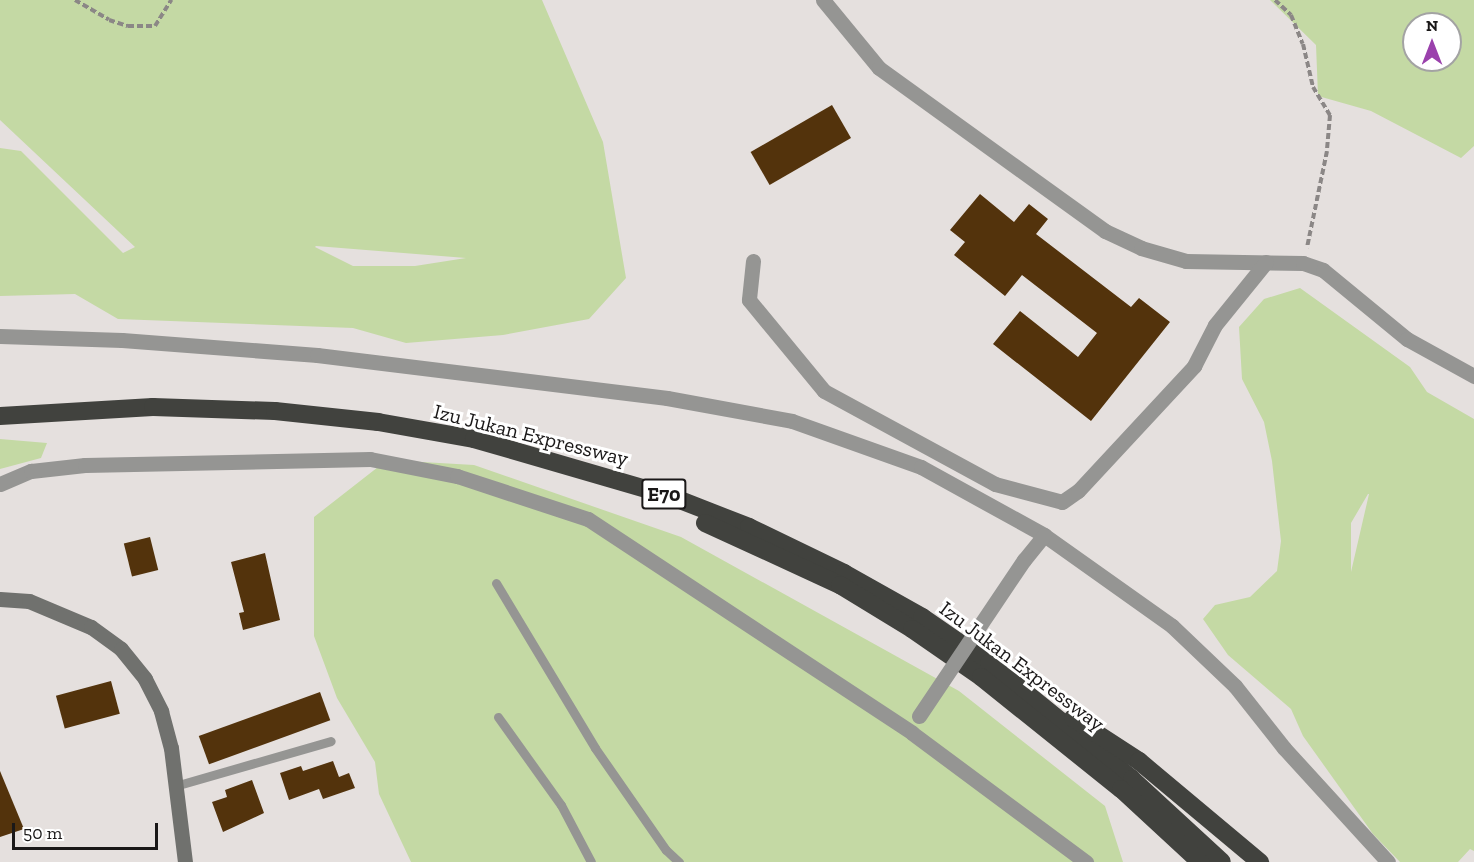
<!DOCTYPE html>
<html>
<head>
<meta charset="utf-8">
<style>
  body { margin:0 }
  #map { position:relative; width:1474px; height:862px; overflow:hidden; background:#e5e0de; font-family:"Zilla Slab",serif }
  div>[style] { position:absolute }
  .green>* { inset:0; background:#c4d9a4 }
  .building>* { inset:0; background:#53330c; transform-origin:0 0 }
  .path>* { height:4px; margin-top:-2px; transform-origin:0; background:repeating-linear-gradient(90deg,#8b8786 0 6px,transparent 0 9px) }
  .lane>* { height:9px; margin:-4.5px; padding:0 4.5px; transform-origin:4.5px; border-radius:4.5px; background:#959593 }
  .street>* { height:15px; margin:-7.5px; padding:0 7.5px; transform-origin:7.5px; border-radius:7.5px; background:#959593 }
  .secondary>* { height:15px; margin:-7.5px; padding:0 7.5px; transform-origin:7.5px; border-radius:7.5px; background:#70716e }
  .highway>* { height:18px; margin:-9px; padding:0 9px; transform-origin:9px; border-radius:9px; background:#41423e }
  .street-bridge>* { height:15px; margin:-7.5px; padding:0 7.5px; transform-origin:7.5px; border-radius:7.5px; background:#959593 }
  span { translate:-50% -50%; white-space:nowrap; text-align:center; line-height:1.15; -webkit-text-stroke:6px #fff; paint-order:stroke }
  .shield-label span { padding:2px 4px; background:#fff; border:2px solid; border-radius:4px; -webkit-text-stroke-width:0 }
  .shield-label { font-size:20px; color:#1a1818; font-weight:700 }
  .street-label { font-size:21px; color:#1a1818 }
  .north { position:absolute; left:1402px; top:12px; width:60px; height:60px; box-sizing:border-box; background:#fff; border:2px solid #a3a3a3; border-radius:50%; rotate:0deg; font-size:16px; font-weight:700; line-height:24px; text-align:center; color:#1a1818 }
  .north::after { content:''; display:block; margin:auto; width:21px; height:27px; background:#9a41ac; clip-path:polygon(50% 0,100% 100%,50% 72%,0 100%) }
  .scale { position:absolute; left:12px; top:823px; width:146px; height:27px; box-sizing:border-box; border:3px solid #1a1818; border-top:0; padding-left:8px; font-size:18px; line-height:21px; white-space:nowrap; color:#1a1818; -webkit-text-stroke:4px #fff; paint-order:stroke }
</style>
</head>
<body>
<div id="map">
  <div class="green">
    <div style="clip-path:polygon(evenodd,0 0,542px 0,603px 142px,626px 278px,589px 319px,503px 335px,406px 343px,353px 328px,118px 319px,75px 294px,0 296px,0 148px,21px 151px,123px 253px,135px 247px,0 120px,0 0,315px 247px,316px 246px,466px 258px,415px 266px,353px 266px,315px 247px)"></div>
    <div style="clip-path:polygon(evenodd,1270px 0,1474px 0,1474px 146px,1461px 158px,1371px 111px,1318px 96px,1316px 45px,1270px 0,1414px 24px,1450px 24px,1450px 60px,1414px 60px,1414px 24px)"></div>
    <div style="clip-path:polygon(evenodd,1300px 288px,1410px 367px,1427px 392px,1474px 419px,1474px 851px,1470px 849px,1458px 862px,1400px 862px,1373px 834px,1303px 736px,1291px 709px,1228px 655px,1203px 619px,1215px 605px,1250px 597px,1277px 571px,1281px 541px,1272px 461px,1264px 422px,1242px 379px,1239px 327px,1264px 299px,1300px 288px,1368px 494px,1369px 494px,1351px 572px,1351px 523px,1368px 494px)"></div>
    <div style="clip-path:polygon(0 439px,47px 443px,41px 458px,0 469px)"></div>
    <div style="clip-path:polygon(387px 460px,474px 465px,681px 537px,959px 691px,1105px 806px,1123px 862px,411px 862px,379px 794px,375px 762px,337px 698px,314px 636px,314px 517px)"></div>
  </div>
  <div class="building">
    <div style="left:832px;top:105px;width:38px;height:94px;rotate:60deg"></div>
    <div style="clip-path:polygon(980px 194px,1014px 222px,1029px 204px,1048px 219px,1036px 234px,1131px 307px,1139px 298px,1170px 322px,1091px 421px,993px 344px,1020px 311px,1078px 357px,1097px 333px,1022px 275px,1005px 296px,954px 255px,965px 242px,950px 230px)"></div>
    <div style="left:150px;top:537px;width:34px;height:27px;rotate:76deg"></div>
    <div style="clip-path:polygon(265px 553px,280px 620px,243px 630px,239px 613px,244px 612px,231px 562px)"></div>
    <div style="left:111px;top:681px;width:34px;height:57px;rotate:75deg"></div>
    <div style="left:320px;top:692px;width:30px;height:129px;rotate:70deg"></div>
    <div style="clip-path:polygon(333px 761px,339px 777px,349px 773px,355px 788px,323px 799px,319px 789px,289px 800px,280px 773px,301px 766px,303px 771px)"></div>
    <div style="clip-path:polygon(0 771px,24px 829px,0 837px)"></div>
    <div style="clip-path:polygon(252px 780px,264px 813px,223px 832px,212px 802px,227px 797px,225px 790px)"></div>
  </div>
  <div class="path">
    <div style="left:75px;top:0;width:39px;rotate:30deg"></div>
    <div style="left:109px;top:20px;width:20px;rotate:18deg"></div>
    <div style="left:128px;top:26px;width:27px"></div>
    <div style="left:155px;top:26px;width:31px;rotate:-58deg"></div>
    <div style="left:1275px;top:0;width:22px;rotate:43deg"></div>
    <div style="left:1291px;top:15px;width:31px;rotate:68deg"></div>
    <div style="left:1303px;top:44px;width:44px;rotate:76.9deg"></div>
    <div style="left:1313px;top:87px;width:33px;rotate:59deg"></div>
    <div style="left:1330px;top:115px;width:36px;rotate:95deg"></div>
    <div style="left:1327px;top:151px;width:99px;rotate:101.7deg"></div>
  </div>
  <div class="lane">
    <div style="left:496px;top:583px;width:192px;rotate:59deg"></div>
    <div style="left:595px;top:748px;width:124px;rotate:55.2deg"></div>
    <div style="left:666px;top:850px;width:18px;rotate:43deg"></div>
    <div style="left:498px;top:717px;width:108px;rotate:54.4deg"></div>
    <div style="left:561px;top:805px;width:64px;rotate:62.2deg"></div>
    <div style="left:175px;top:786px;width:162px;rotate:-16.1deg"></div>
  </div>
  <div class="street">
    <div style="left:823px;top:0;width:88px;rotate:50.5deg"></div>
    <div style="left:879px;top:68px;width:279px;rotate:35.8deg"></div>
    <div style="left:1105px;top:231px;width:40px;rotate:25deg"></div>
    <div style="left:1141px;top:248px;width:47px;rotate:16.1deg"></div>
    <div style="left:1186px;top:261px;width:117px;rotate:1deg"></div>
    <div style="left:1303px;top:263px;width:21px;rotate:19deg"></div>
    <div style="left:1323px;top:270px;width:109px;rotate:39.4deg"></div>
    <div style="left:1407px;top:339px;width:77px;rotate:28.9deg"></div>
    <div style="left:753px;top:261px;width:39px;rotate:96deg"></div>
    <div style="left:749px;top:300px;width:118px;rotate:50.5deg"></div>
    <div style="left:824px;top:391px;width:195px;rotate:28.5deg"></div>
    <div style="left:995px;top:484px;width:69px;rotate:15deg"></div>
    <div style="left:1062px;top:502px;width:19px;rotate:-35deg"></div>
    <div style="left:1078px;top:491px;width:171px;rotate:-47.1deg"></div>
    <div style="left:1194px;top:366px;width:46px;rotate:-62.9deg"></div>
    <div style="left:1215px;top:325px;width:81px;rotate:-51deg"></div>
    <div style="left:0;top:336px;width:122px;rotate:1.9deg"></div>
    <div style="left:122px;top:340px;width:196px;rotate:4.4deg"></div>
    <div style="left:317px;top:355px;width:353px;rotate:7deg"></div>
    <div style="left:667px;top:398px;width:127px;rotate:10.4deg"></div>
    <div style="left:792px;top:421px;width:137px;rotate:19.6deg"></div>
    <div style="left:921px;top:467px;width:141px;rotate:28.9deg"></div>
    <div style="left:1044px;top:535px;width:157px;rotate:35.4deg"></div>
    <div style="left:1172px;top:626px;width:87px;rotate:43.6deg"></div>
    <div style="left:1235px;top:686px;width:79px;rotate:51.7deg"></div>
    <div style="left:1284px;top:748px;width:154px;rotate:47.6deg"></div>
    <div style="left:0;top:484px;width:34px;rotate:-23deg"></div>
    <div style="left:31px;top:471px;width:54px;rotate:-6.3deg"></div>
    <div style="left:85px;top:465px;width:285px;rotate:-1.2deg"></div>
    <div style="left:370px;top:459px;width:89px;rotate:11.1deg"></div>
    <div style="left:457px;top:476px;width:138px;rotate:18.2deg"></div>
    <div style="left:588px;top:519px;width:388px;rotate:33.4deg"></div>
    <div style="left:912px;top:733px;width:217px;rotate:36.6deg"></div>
    <div style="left:1024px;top:560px;width:32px;rotate:-51deg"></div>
  </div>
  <div class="secondary">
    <div style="left:0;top:599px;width:29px;rotate:4deg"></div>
    <div style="left:29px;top:601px;width:67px;rotate:22.8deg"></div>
    <div style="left:91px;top:627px;width:37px;rotate:36deg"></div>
    <div style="left:121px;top:649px;width:38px;rotate:51deg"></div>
    <div style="left:145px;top:679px;width:36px;rotate:63deg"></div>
    <div style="left:161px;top:711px;width:38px;rotate:75deg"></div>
    <div style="left:171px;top:748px;width:115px;rotate:83deg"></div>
  </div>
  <div class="highway">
    <div style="left:0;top:416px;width:153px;rotate:-3.4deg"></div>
    <div style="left:153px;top:407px;width:122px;rotate:1.9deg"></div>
    <div style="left:275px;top:411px;width:104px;rotate:6.1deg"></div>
    <div style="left:378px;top:422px;width:97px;rotate:10deg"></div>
    <div style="left:474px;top:439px;width:201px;rotate:16.2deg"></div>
    <div style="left:667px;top:495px;width:88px;rotate:21.3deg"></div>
    <div style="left:749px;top:527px;width:106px;rotate:25.8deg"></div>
    <div style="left:844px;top:573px;width:90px;rotate:29.4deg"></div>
    <div style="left:922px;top:617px;width:81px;rotate:34.5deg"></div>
    <div style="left:989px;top:663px;width:184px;rotate:39deg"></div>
    <div style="left:1132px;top:779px;width:122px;rotate:42.7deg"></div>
    <div style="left:705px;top:523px;width:149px;rotate:24.7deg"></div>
    <div style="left:840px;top:585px;width:84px;rotate:31.4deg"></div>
    <div style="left:912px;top:629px;width:84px;rotate:34.8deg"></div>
    <div style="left:981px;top:677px;width:179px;rotate:38.7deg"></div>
    <div style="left:1121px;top:789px;width:108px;rotate:42.7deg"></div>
    <div style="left:1073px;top:718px;width:79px;rotate:33.1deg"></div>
    <div style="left:1139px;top:761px;width:158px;rotate:39.9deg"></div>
  </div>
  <div class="street-bridge">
    <div style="left:919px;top:716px;width:188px;rotate:-56.1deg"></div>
  </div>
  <div class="shield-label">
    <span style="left:664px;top:494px">E70</span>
  </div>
  <div class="street-label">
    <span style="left:531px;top:435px;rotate:14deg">Izu Jukan Expressway</span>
    <span style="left:1022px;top:666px;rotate:37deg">Izu Jukan Expressway</span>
  </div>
  <div class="north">N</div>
  <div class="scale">50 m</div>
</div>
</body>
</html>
